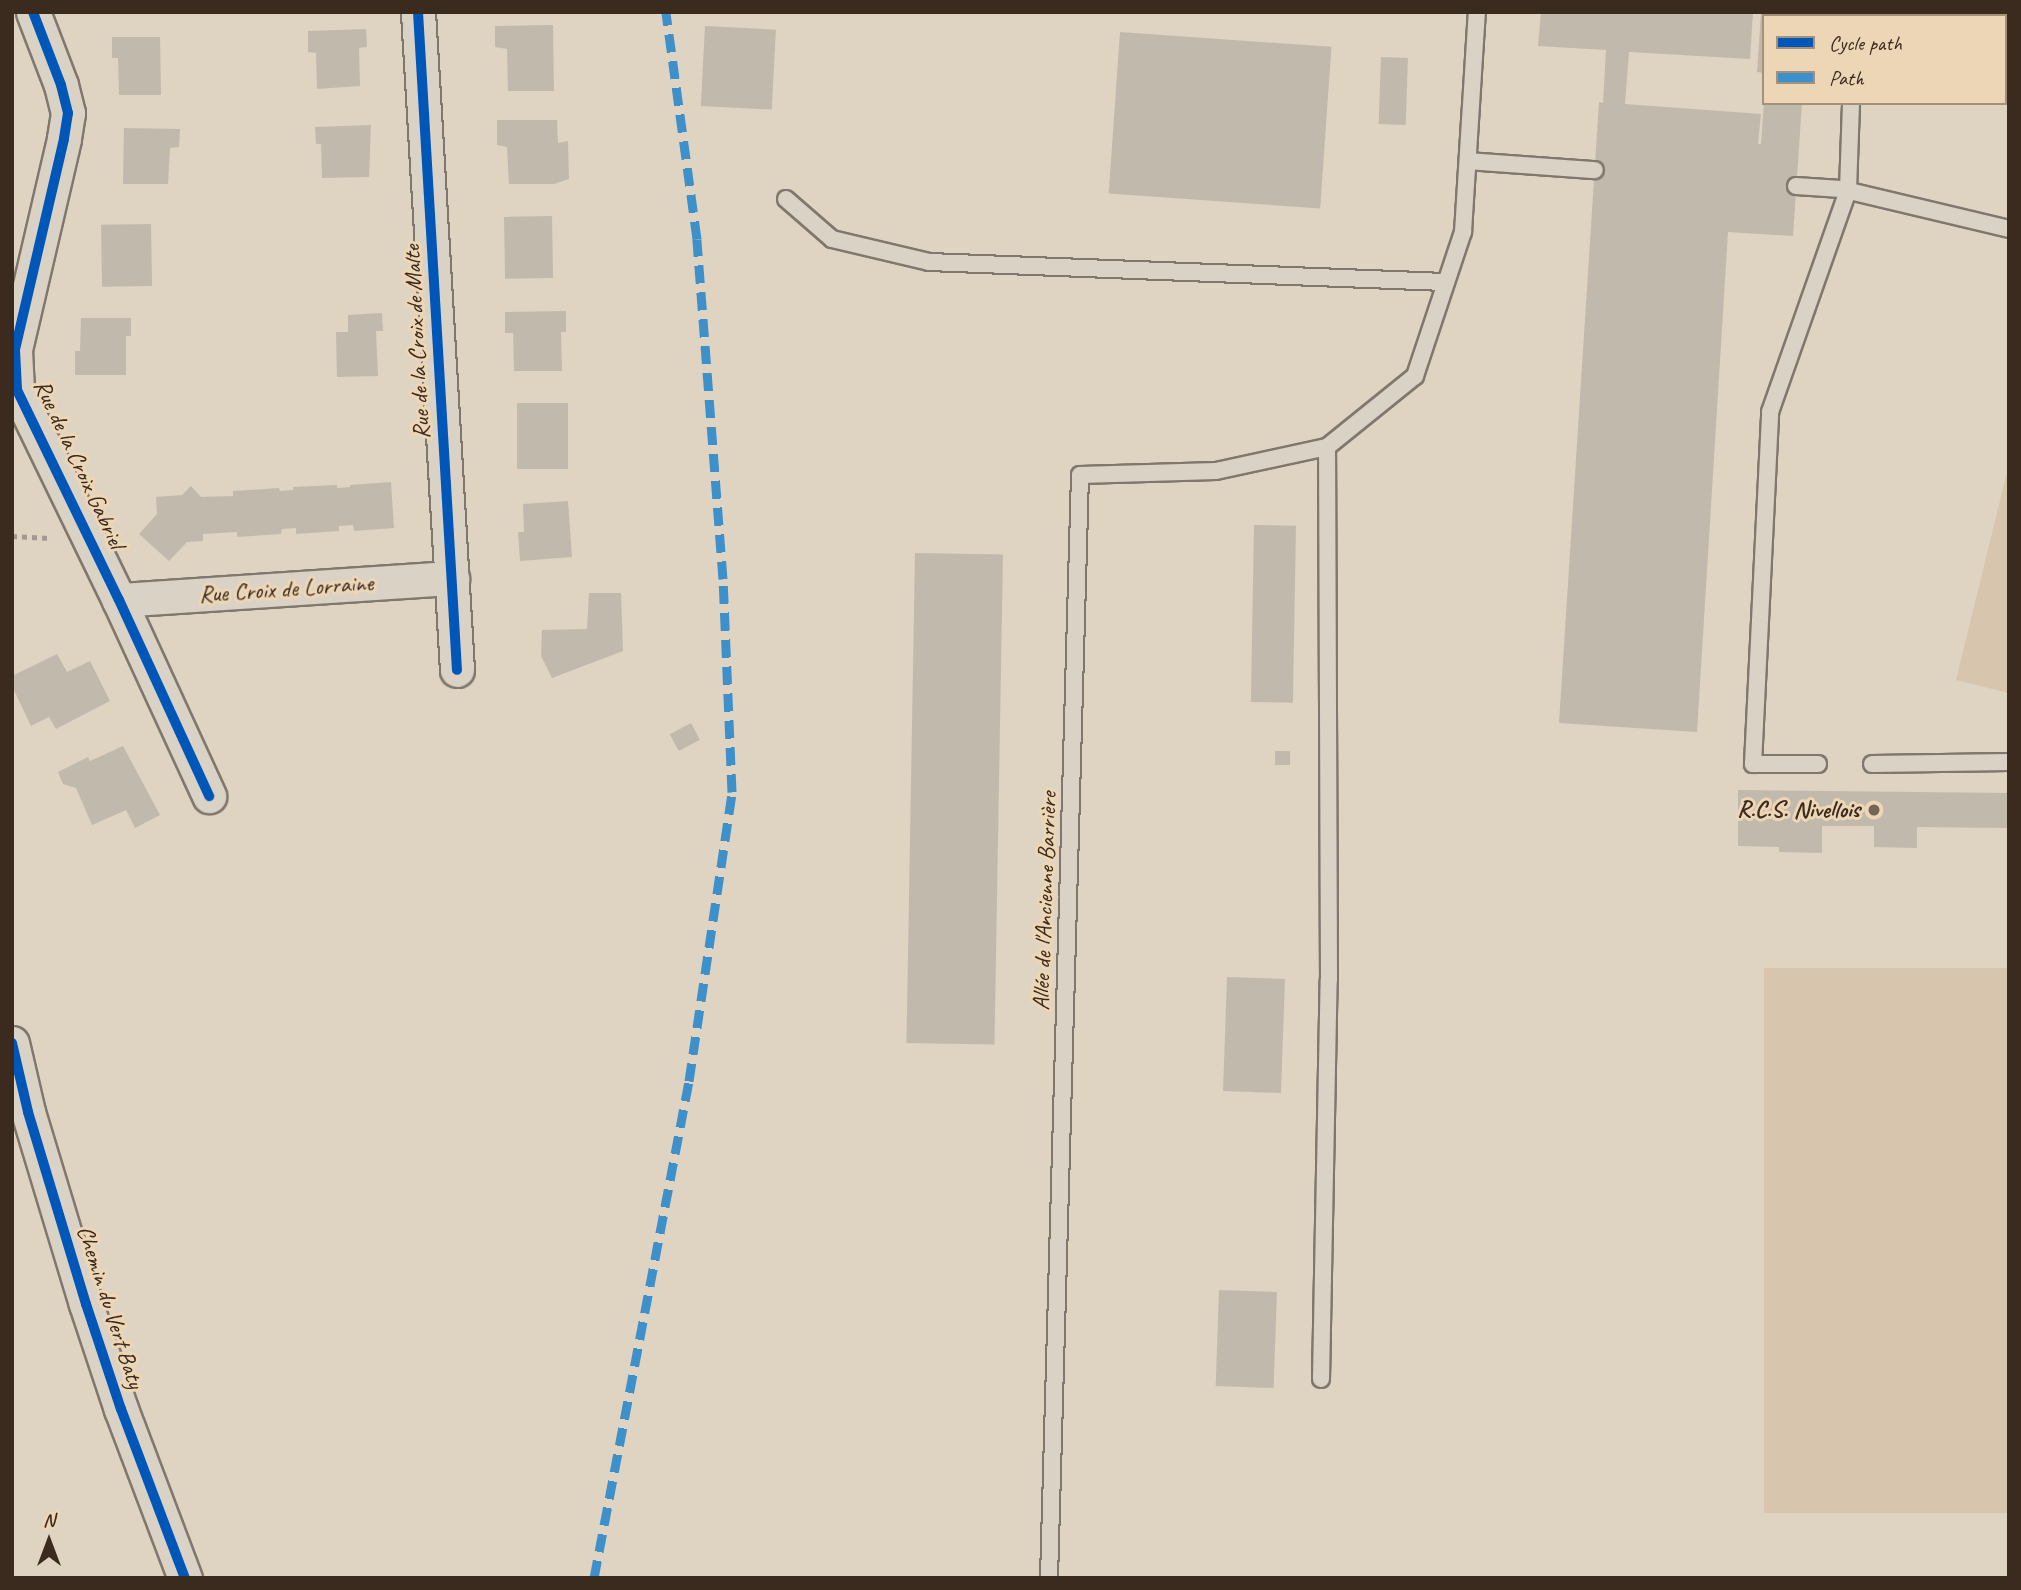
<!DOCTYPE html>
<html>
<head>
<meta charset="utf-8">
<style>
  body { margin:0 }
  #map { position:relative; width:2021px; height:1590px; overflow:hidden; background:#dfd3c2; font-family:Caveat,sans-serif }
  div>[style] { position:absolute }
  .green>* { inset:0; background:#d7c5ad; transform-origin:0 0 }
  .building>* { inset:0; background:#c2b9ad; transform-origin:0 0 }
  .path>* { height:4.5px; margin-top:-2.25px; transform-origin:0; background:repeating-linear-gradient(90deg,#a29a90 0 5px,transparent 0 10px) }
  .roads { filter:drop-shadow(2px 0 #80776d) drop-shadow(-2px 0 #80776d) drop-shadow(0 2px #80776d) drop-shadow(0 -2px #80776d) }
  .lane>* { height:16px; margin:-8px; padding:0 8px; transform-origin:8px; border-radius:8px; background:#dbd2c6 }
  .street>* { height:33px; margin:-16.5px; padding:0 16.5px; transform-origin:16.5px; border-radius:16.5px; background:#dbd2c6 }
  .quiet>* { height:9px; margin-top:-4.5px; transform-origin:0; background:repeating-linear-gradient(90deg,#3e90ca 0 18px,transparent 0 27px) }
  .cycleway>* { height:10px; margin:-5px; padding:0 5px; transform-origin:5px; border-radius:5px; background:#0057b8 }
  .dots>* { width:19px; height:19px; translate:-50% -50%; box-sizing:border-box; border:4px solid #ecd6b5; border-radius:50% }
  span { translate:-50% -50%; white-space:nowrap; text-align:center; line-height:1.15; -webkit-text-stroke:6px #ecd6b5; paint-order:stroke }
  .street-label { font-size:24px; color:#3b2a1e }
  .poi-label { font-size:24px; color:#3b2a1e; font-weight:700 }
  .right { translate:-100% -50%; text-align:right }
  .frame { position:absolute; inset:0; border:14px solid #3b2a1e; pointer-events:none }
  .legend { position:absolute; left:1762px; top:14px; width:245px; height:91px; box-sizing:border-box; background:#ecd6b5; border:2px solid #a59179; margin:0; padding:9px 12px; list-style:none; font-size:21px; color:#3b2a1e }
  .legend li { display:flex; align-items:center; gap:14px; height:35px }
  .legend b { width:35px; border:2px solid #a59179 }
  .north { position:absolute; left:14px; top:1506px; width:70px; height:70px; -webkit-text-stroke:5px #ecd6b5; paint-order:stroke; rotate:0deg; font-size:19px; font-weight:700; line-height:28px; text-align:center; color:#3b2a1e }
  .north::after { content:''; display:block; margin:auto; width:24px; height:32px; background:#3b2a1e; clip-path:polygon(50% 0,100% 100%,50% 72%,0 100%) }
</style>
</head>
<body>
<div id="map">
  <div class="green">
    <div style="clip-path:polygon(2009px 464px,2009px 693px,1956px 680px)"></div>
    <div style="left:1764px;top:968px;width:245px;height:545px"></div>
  </div>
  <div class="building">
    <div style="clip-path:polygon(1541px 12px,1753px 12px,1750px 59px,1629px 52px,1625px 104px,1761px 114px,1758px 144px,1761px 144px,1764px 103px,1802px 103px,1793px 236px,1728px 232px,1697px 732px,1559px 723px,1599px 102px,1603px 103px,1606px 50px,1538px 46px)"></div>
    <div style="clip-path:polygon(1761px 12px,1807px 12px,1807px 16px,1764px 16px,1764px 73px,1757px 72px)"></div>
    <div style="clip-path:polygon(553px 25px,554px 91px,508px 91px,507px 49px,495px 47px,495px 26px)"></div>
    <div style="left:705px;top:26px;width:71px;height:80px;rotate:3deg"></div>
    <div style="clip-path:polygon(366px 29px,367px 47px,359px 48px,360px 86px,317px 89px,316px 53px,308px 52px,308px 31px)"></div>
    <div style="left:1120px;top:32px;width:212px;height:162px;rotate:4deg"></div>
    <div style="clip-path:polygon(112px 37px,160px 37px,161px 95px,119px 95px,118px 58px,112px 58px)"></div>
    <div style="left:1381px;top:57px;width:27px;height:67px;rotate:2deg"></div>
    <div style="clip-path:polygon(497px 120px,557px 120px,558px 143px,568px 141px,569px 179px,554px 184px,509px 184px,507px 147px,497px 145px)"></div>
    <div style="clip-path:polygon(371px 125px,369px 177px,322px 178px,321px 144px,316px 144px,315px 127px)"></div>
    <div style="clip-path:polygon(124px 128px,180px 129px,179px 147px,170px 148px,168px 184px,123px 184px)"></div>
    <div style="left:552px;top:216px;width:62px;height:48px;rotate:89deg"></div>
    <div style="left:151px;top:224px;width:62px;height:50px;rotate:89deg"></div>
    <div style="clip-path:polygon(566px 311px,566px 332px,561px 332px,562px 371px,514px 371px,513px 333px,505px 333px,505px 312px)"></div>
    <div style="clip-path:polygon(382px 313px,383px 331px,376px 331px,378px 376px,337px 377px,336px 332px,348px 332px,348px 315px)"></div>
    <div style="clip-path:polygon(81px 318px,131px 318px,131px 336px,126px 336px,126px 375px,75px 375px,75px 351px,80px 351px)"></div>
    <div style="left:517px;top:403px;width:51px;height:66px"></div>
    <div style="clip-path:polygon(391px 482px,394px 528px,354px 531px,353px 525px,339px 526px,339px 531px,296px 534px,296px 528px,282px 529px,281px 534px,237px 537px,237px 532px,203px 534px,203px 541px,187px 542px,169px 561px,139px 534px,157px 514px,156px 497px,182px 495px,191px 486px,201px 497px,233px 496px,233px 491px,279px 488px,280px 491px,293px 490px,293px 487px,337px 485px,337px 488px,350px 487px,350px 485px)"></div>
    <div style="clip-path:polygon(568px 501px,572px 557px,520px 561px,518px 532px,524px 532px,523px 504px)"></div>
    <div style="left:1254px;top:525px;width:42px;height:177px;rotate:1deg"></div>
    <div style="left:915px;top:553px;width:88px;height:490px;rotate:1deg"></div>
    <div style="clip-path:polygon(589px 593px,621px 593px,623px 651px,552px 678px,541px 656px,542px 630px,587px 629px)"></div>
    <div style="clip-path:polygon(57px 654px,67px 672px,90px 661px,110px 701px,56px 729px,49px 717px,31px 726px,12px 686px,12px 676px)"></div>
    <div style="left:691px;top:723px;width:19px;height:24px;rotate:62deg"></div>
    <div style="clip-path:polygon(123px 746px,160px 815px,135px 828px,126px 810px,92px 825px,76px 788px,63px 784px,58px 772px,88px 757px,90px 761px)"></div>
    <div style="left:1275px;top:751px;width:15px;height:14px"></div>
    <div style="clip-path:polygon(1738px 790px,2009px 793px,2009px 828px,1917px 827px,1917px 848px,1874px 847px,1874px 826px,1822px 826px,1822px 853px,1779px 852px,1779px 847px,1738px 846px)"></div>
    <div style="left:1227px;top:977px;width:58px;height:114px;rotate:2deg"></div>
    <div style="left:1219px;top:1290px;width:58px;height:96px;rotate:2deg"></div>
  </div>
  <div class="path">
    <div style="left:12px;top:536px;width:38px;rotate:3deg"></div>
  </div>
  <div class="roads">
    <div class="lane">
      <div style="left:1854px;top:16px;width:4px;rotate:-76deg"></div>
      <div style="left:1468px;top:161px;width:127px;rotate:4.1deg"></div>
      <div style="left:1796px;top:186px;width:45px;rotate:3.8deg"></div>
      <div style="left:1841px;top:189px;width:173px;rotate:13.4deg"></div>
      <div style="left:786px;top:199px;width:61px;rotate:41deg"></div>
      <div style="left:832px;top:239px;width:100px;rotate:13.3deg"></div>
      <div style="left:929px;top:262px;width:517px;rotate:2.22deg"></div>
      <div style="left:1818px;top:764px;width:65px;rotate:180deg"></div>
      <div style="left:1753px;top:764px;width:352px;rotate:-87.2deg"></div>
      <div style="left:1770px;top:412px;width:235px;rotate:-70.6deg"></div>
      <div style="left:1848px;top:190px;width:87px;rotate:-88deg"></div>
      <div style="left:1872px;top:764px;width:137px;rotate:-0.8deg"></div>
      <div style="left:1321px;top:1379px;width:399px;rotate:-88.9deg"></div>
      <div style="left:1329px;top:980px;width:533px;rotate:-90.21deg"></div>
      <div style="left:1049px;top:1578px;width:1103px;rotate:-88.39deg"></div>
      <div style="left:1080px;top:475px;width:136px;rotate:-1.7deg"></div>
      <div style="left:1216px;top:471px;width:114px;rotate:-12.2deg"></div>
      <div style="left:1327px;top:447px;width:113px;rotate:-38.9deg"></div>
      <div style="left:1415px;top:376px;width:152px;rotate:-71.6deg"></div>
      <div style="left:1463px;top:232px;width:220px;rotate:-86.4deg"></div>
    </div>
    <div class="street">
      <div style="left:33px;top:12px;width:78px;rotate:69deg"></div>
      <div style="left:61px;top:85px;width:29px;rotate:76deg"></div>
      <div style="left:68px;top:113px;width:26px;rotate:99deg"></div>
      <div style="left:64px;top:139px;width:217px;rotate:103.1deg"></div>
      <div style="left:15px;top:350px;width:40px;rotate:87.1deg"></div>
      <div style="left:17px;top:390px;width:233px;rotate:64.1deg"></div>
      <div style="left:119px;top:600px;width:216px;rotate:65.3deg"></div>
      <div style="left:418px;top:12px;width:659px;rotate:86.61deg"></div>
      <div style="left:119px;top:600px;width:334px;rotate:-3.8deg"></div>
      <div style="left:12px;top:1043px;width:71px;rotate:76.9deg"></div>
      <div style="left:28px;top:1112px;width:201px;rotate:73.2deg"></div>
      <div style="left:86px;top:1304px;width:111px;rotate:71.6deg"></div>
      <div style="left:121px;top:1409px;width:181px;rotate:69.3deg"></div>
    </div>
  </div>
  <div class="quiet">
    <div style="left:594px;top:1578px;width:506px;rotate:-79.18deg"></div>
    <div style="left:689px;top:1081px;width:292px;rotate:-81.5deg"></div>
    <div style="left:732px;top:792px;width:213px;rotate:-92.4deg"></div>
    <div style="left:723px;top:579px;width:341px;rotate:-94.4deg"></div>
    <div style="left:697px;top:239px;width:229px;rotate:-97.8deg"></div>
  </div>
  <div class="cycleway">
    <div style="left:33px;top:12px;width:78px;rotate:69deg"></div>
    <div style="left:61px;top:85px;width:29px;rotate:76deg"></div>
    <div style="left:68px;top:113px;width:26px;rotate:99deg"></div>
    <div style="left:64px;top:139px;width:217px;rotate:103.1deg"></div>
    <div style="left:15px;top:350px;width:40px;rotate:87.1deg"></div>
    <div style="left:17px;top:390px;width:233px;rotate:64.1deg"></div>
    <div style="left:119px;top:600px;width:216px;rotate:65.3deg"></div>
    <div style="left:418px;top:12px;width:659px;rotate:86.61deg"></div>
    <div style="left:12px;top:1043px;width:71px;rotate:76.9deg"></div>
    <div style="left:28px;top:1112px;width:201px;rotate:73.2deg"></div>
    <div style="left:86px;top:1304px;width:111px;rotate:71.6deg"></div>
    <div style="left:121px;top:1409px;width:181px;rotate:69.3deg"></div>
  </div>
  <div class="dots">
    <div style="left:1874px;top:810px;background:#746557"></div>
  </div>
  <div class="street-label">
    <span style="left:417px;top:342px;rotate:-93deg">Rue de la Croix de Malte</span>
    <span style="left:79px;top:464px;rotate:65deg">Rue de la Croix Gabriel</span>
    <span style="left:286px;top:589px;rotate:-4deg">Rue Croix de Lorraine</span>
    <span style="left:1045px;top:901px;rotate:-88deg">Allée de l'Ancienne Barrière</span>
    <span style="left:110px;top:1307px;rotate:72deg">Chemin du Vert Baty</span>
  </div>
  <div class="poi-label">
    <span class="right" style="left:1860px;top:810px">R.C.S. Nivellois</span>
  </div>
  <div class="frame"></div>
  <ul class="legend">
  <li><b style="height:9px;background:#0057b8"></b>Cycle path</li>
  <li><b style="height:9px;background:#3e90ca"></b>Path</li>
  </ul>
  <div class="north">N</div>
</div>
</body>
</html>
